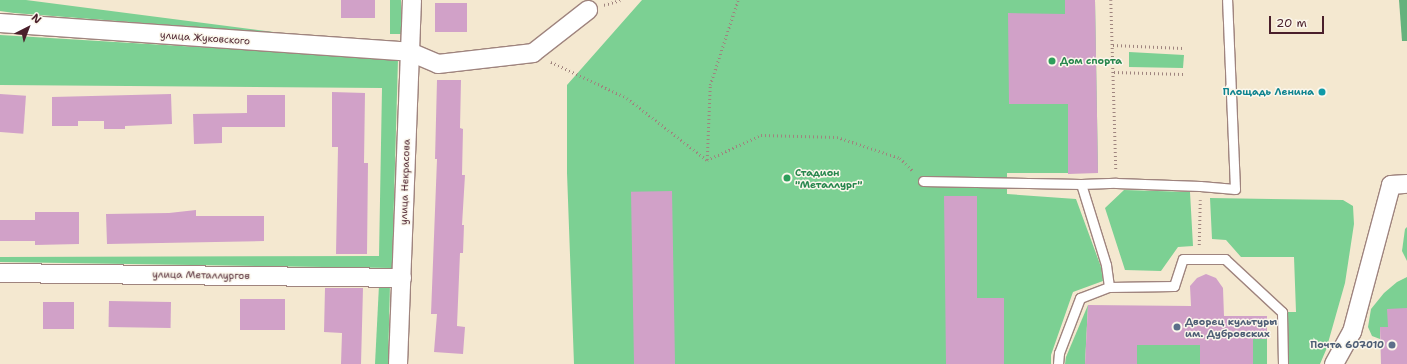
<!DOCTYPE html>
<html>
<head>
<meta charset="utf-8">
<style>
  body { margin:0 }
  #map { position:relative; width:1407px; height:364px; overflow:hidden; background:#f4e8d0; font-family:"Shantell Sans",sans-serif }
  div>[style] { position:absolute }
  .green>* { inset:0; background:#7cd093; transform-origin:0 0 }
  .forest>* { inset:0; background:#65b27d }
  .building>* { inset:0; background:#d1a1c8; transform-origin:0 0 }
  .path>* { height:2.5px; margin-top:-1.25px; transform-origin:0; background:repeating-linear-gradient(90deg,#9f847e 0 1px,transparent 0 4px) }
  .roads { filter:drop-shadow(1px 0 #9f847e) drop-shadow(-1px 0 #9f847e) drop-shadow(0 1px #9f847e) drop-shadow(0 -1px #9f847e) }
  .lane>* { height:9px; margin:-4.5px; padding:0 4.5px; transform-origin:4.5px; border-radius:4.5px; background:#fff }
  .street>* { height:18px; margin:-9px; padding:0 9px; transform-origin:9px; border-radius:9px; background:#fff }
  .dots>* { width:11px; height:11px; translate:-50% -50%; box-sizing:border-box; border:2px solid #fbf7ec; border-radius:50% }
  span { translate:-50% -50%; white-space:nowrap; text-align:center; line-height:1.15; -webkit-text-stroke:3px #fbf7ec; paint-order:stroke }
  .street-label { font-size:10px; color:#4a1f2b }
  .leisure-label { font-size:10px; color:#27864d; font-weight:700 }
  .left { translate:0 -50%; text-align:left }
  .culture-label { font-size:10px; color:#0d838f; font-weight:700 }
  .right { translate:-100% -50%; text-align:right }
  .service-label { font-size:10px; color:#4e5e75; font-weight:700 }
  .north { position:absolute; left:8px; top:8px; width:40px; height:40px; -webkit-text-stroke:3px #fbf7ec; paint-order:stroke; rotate:42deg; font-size:11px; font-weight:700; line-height:16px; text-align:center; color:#4a1f2b }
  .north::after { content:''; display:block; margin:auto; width:14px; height:18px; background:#4a1f2b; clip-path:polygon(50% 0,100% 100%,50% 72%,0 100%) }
  .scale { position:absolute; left:1269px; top:16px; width:55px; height:18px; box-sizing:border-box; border:2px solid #4a1f2b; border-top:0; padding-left:5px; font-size:12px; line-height:14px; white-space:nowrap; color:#4a1f2b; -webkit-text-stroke:3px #fbf7ec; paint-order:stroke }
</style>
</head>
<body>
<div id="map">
  <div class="green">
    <div style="clip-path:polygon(0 0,26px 0,297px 35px,14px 13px,0 11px)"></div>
    <div style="left:390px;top:0;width:11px;height:34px"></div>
    <div style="clip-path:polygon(642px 0,1095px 0,1098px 173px,1007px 173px,1007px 194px,1076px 199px,1101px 267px,1103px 281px,1073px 292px,1051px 355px,1051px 364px,574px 364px,567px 173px,567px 85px)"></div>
    <div style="clip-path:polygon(0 35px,398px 59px,392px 268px,0 262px,0 257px,379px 256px,382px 88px,0 85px)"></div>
    <div style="clip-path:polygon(1129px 52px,1184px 55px,1183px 68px,1129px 67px)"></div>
    <div style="clip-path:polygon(1124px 190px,1190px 192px,1193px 246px,1178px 247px,1161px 271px,1125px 270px,1105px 208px)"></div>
    <div style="clip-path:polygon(1210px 198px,1343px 200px,1353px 206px,1354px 224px,1345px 283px,1326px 350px,1320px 364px,1289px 364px,1288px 312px,1296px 312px,1294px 257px,1241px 257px,1226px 240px,1212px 239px)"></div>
    <div style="clip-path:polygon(1407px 227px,1407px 261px,1402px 251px,1405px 229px)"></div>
    <div style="clip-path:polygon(1407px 277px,1407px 308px,1388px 327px,1380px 327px,1380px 339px,1372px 336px,1368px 327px,1371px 309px,1384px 293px,1397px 282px)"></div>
    <div style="clip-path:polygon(390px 284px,388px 364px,375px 364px,379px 285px)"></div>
    <div style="clip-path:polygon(1088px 305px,1085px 364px,1065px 364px,1066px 357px)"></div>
    <div style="left:1253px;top:339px;width:14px;height:25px"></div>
    <div style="left:1137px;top:345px;width:63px;height:19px"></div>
  </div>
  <div class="forest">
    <div style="clip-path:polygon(1399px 0,1407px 0,1407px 41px,1402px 41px)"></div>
  </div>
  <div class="building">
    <div style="left:341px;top:0;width:34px;height:18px"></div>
    <div style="clip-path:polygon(1065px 0,1095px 0,1098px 173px,1068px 174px,1068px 104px,1009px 104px,1008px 13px,1065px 14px)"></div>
    <div style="left:435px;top:3px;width:32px;height:29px"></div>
    <div style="clip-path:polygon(437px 80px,461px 80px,460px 128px,463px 129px,462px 175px,465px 175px,462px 225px,464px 225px,463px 253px,460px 253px,457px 326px,465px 327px,463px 354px,434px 352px,437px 314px,431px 314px,437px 159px,435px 159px)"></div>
    <div style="clip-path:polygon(332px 92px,365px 93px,364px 163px,368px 163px,367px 254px,336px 254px,338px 147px,332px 147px)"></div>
    <div style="left:0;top:94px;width:26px;height:38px;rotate:4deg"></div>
    <div style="clip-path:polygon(171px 94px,172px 124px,125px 126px,125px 129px,104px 129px,104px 121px,78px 121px,78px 126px,52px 126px,52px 97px)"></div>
    <div style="clip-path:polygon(247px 95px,285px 95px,285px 127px,222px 127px,222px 143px,194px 144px,193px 114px,247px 113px)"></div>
    <div style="left:672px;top:191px;width:173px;height:41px;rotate:89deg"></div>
    <div style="clip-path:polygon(944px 196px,977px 196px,977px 298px,1004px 298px,1004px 364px,946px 364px)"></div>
    <div style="clip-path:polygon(196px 210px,196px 216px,264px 216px,264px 241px,107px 244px,106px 214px,169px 213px)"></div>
    <div style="clip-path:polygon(35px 212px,79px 212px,79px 244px,35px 245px,35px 241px,0 241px,0 220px,35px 220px)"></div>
    <div style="clip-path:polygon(1206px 274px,1216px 278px,1223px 288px,1224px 316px,1267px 316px,1267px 339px,1253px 339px,1253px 364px,1200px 364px,1200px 345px,1137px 345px,1137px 364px,1085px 364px,1088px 305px,1191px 306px,1190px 286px,1197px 278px)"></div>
    <div style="clip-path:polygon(325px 288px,363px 288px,361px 364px,341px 364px,342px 333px,324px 332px)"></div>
    <div style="left:240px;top:299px;width:45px;height:31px"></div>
    <div style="left:109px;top:301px;width:62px;height:26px;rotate:1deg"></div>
    <div style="left:43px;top:302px;width:31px;height:27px"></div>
    <div style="clip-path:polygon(1407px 308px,1407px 364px,1381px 364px,1380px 327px,1388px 327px,1387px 309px)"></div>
  </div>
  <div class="path">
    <div style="left:1111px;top:0;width:170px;rotate:88.3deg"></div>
    <div style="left:604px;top:5px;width:17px;rotate:-17deg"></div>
    <div style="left:1113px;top:45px;width:70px;rotate:2.5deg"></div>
    <div style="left:551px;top:62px;width:84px;rotate:25.3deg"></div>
    <div style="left:627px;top:98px;width:101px;rotate:37.8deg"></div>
    <div style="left:707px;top:160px;width:60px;rotate:-24.8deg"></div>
    <div style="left:761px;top:135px;width:76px;rotate:1.5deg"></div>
    <div style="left:837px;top:137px;width:66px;rotate:18.4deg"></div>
    <div style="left:900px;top:158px;width:18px;rotate:45deg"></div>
    <div style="left:1114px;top:72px;width:69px;rotate:1.7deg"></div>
    <div style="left:707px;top:160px;width:75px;rotate:-87.7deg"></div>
    <div style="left:710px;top:85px;width:89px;rotate:-71.8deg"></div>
    <div style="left:1199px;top:245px;width:45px;rotate:-88.7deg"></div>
  </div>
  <div class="roads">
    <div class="lane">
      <div style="left:923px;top:181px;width:158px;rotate:1.1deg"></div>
      <div style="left:1081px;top:184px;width:35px;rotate:-2deg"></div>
      <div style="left:1116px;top:183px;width:84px;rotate:2deg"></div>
      <div style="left:1200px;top:186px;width:35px;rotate:5deg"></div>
      <div style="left:1235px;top:189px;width:189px;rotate:-92.4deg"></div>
      <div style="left:1081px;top:184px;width:85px;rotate:72.8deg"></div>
      <div style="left:1106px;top:265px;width:22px;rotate:82deg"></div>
      <div style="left:1109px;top:287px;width:65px;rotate:-0.9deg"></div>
      <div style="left:1174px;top:286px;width:28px;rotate:-72deg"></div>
      <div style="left:1183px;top:259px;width:42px"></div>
      <div style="left:1225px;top:259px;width:78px;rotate:42.9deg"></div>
      <div style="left:1282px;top:312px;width:52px;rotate:88.9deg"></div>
      <div style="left:1058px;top:364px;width:11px;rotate:-85deg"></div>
      <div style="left:1059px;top:353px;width:59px;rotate:-69.1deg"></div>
      <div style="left:1080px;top:298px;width:31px;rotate:-21deg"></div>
    </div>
    <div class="street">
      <div style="left:0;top:23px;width:411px;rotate:4deg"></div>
      <div style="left:410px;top:52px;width:30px;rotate:23deg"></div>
      <div style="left:438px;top:64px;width:96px;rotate:-6.6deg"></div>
      <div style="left:533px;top:53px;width:70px;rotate:-38deg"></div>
      <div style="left:0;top:273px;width:402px;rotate:0.7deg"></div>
      <div style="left:398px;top:364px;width:364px;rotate:-87.8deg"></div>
      <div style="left:1334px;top:364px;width:37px;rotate:-61deg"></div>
      <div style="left:1352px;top:332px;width:152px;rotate:-75.1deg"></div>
      <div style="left:1391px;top:185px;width:16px;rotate:-4deg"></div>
    </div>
  </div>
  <div class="dots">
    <div style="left:1052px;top:61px;background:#2e9e5b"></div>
    <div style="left:1322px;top:92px;background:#0f9aa8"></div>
    <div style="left:787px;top:178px;background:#2e9e5b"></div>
    <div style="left:1177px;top:327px;background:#5c6f8a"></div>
    <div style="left:1392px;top:345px;background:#5c6f8a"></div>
  </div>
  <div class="street-label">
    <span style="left:205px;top:38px;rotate:4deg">улица Жуковского</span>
    <span style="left:405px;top:182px;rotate:-88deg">улица Некрасова</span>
    <span style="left:201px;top:275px;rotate:1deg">улица Металлургов</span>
  </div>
  <div class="leisure-label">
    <span class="left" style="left:1060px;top:61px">Дом спорта</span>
    <span class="left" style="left:795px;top:178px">Стадион<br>"Металлург"</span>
  </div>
  <div class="culture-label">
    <span class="right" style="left:1314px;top:92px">Площадь Ленина</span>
  </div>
  <div class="service-label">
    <span class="left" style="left:1185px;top:327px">Дворец культуры<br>им. Дубровских</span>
    <span class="right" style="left:1384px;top:345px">Почта 607010</span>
  </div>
  <div class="north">N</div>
  <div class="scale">20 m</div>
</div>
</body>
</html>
